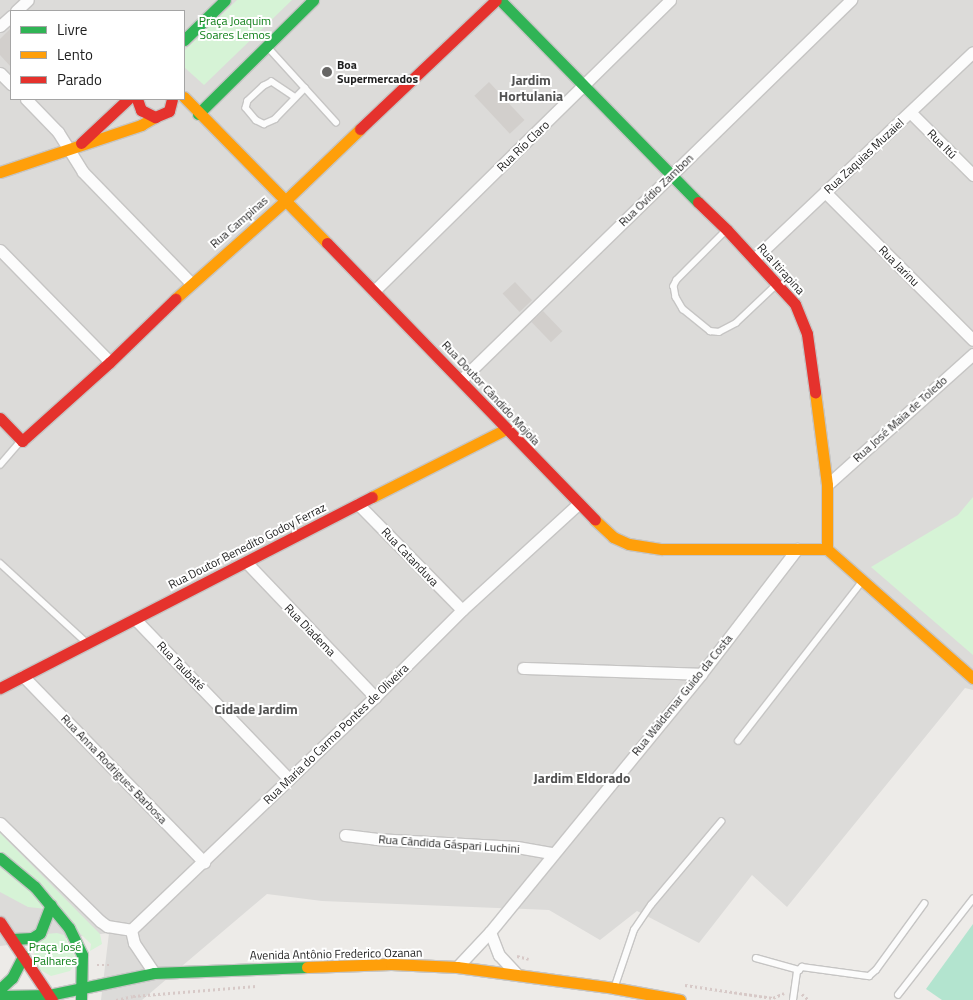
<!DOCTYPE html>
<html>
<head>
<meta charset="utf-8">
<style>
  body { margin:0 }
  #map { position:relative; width:973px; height:1000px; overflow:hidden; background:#edebe8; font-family:"Titillium Web",sans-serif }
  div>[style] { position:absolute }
  .residential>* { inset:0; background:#dcdbd9 }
  .park>* { inset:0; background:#d6f3d6 }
  .pitch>* { inset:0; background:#b3e4cf }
  .building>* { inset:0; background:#d2cfcc; transform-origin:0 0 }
  .path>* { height:2.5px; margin-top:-1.25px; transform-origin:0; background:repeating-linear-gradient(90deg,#d7c9c7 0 2.5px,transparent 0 5px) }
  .roads { filter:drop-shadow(1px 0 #c6c5c4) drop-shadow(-1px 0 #c6c5c4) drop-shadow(0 1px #c6c5c4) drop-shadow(0 -1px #c6c5c4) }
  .lane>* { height:5.5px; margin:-2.75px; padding:0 2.75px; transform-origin:2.75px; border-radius:2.75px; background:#fcfcfc }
  .street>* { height:11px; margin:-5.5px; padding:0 5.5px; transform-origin:5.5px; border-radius:5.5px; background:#fcfcfc }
  .fast>* { height:11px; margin:-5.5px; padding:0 5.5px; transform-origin:5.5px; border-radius:5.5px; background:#30b455 }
  .slow>* { height:11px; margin:-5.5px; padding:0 5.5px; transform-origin:5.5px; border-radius:5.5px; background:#ff9f0a }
  .jam>* { height:11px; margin:-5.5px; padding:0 5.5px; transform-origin:5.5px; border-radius:5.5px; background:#e5322d }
  .dots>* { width:14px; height:14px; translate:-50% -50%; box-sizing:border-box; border:2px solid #fff; border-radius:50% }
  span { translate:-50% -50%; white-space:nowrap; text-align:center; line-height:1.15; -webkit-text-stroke:4px #fff; paint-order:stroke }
  .park-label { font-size:12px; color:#0c7e15 }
  .poi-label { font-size:12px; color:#1f1f1f; font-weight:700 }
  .left { translate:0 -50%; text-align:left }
  .street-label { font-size:12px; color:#1f1f1f }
  .neighbourhood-label { font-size:14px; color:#525252; font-weight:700 }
  .legend { position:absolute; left:10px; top:10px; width:175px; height:90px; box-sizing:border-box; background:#fff; border:1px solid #a5a5a5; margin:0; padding:6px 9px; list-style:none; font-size:15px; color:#1f1f1f }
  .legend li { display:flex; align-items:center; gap:10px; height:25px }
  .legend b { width:25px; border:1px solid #a5a5a5 }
</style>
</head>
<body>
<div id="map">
  <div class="residential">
    <div style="clip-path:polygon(evenodd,0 0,973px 0,973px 690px,965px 688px,787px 907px,752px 875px,699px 943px,637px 911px,600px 940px,549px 910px,322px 901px,267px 894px,142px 1000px,101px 1000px,109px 933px,0 946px,0 0,11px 11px,184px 11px,184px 99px,11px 99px,11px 11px)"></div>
  </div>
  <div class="park">
    <div style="clip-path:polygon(237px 0,292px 0,204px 85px,184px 67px,184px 51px)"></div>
    <div style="clip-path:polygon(973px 497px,973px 655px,871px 567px,958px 515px)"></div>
    <div style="clip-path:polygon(0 833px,100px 934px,102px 944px,90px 951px,91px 944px,56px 910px,28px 907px,0 892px)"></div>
    <div style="clip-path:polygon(57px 933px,64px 935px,77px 961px,70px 971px,51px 976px,35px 967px,34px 953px,36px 942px,46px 934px)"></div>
  </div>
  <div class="pitch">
    <div style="clip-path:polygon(973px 924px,973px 1000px,942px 1000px,926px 989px)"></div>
  </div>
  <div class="building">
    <div style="clip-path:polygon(11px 28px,11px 67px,0 55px,0 39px)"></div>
    <div style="left:489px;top:82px;width:52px;height:20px;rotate:47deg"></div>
    <div style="left:515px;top:282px;width:25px;height:17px;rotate:47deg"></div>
    <div style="left:543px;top:311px;width:28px;height:16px;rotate:46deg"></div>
  </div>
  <div class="path">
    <div style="left:517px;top:956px;width:12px;rotate:14deg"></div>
    <div style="left:97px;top:965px;width:14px"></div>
    <div style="left:685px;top:985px;width:89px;rotate:8.4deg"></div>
    <div style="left:773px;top:998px;width:12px;rotate:-24deg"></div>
    <div style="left:802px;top:994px;width:9px;rotate:41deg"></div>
    <div style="left:116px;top:1000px;width:17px;rotate:-13deg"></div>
    <div style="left:133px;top:996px;width:125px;rotate:-4.6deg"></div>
  </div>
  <div class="roads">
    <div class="lane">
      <div style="left:267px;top:46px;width:103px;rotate:47.8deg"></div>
      <div style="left:294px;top:97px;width:27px;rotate:-146deg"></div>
      <div style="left:272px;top:82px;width:9px;rotate:153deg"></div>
      <div style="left:264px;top:86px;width:22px;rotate:137deg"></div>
      <div style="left:248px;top:101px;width:7px;rotate:106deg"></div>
      <div style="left:246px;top:108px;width:16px;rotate:50deg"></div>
      <div style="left:256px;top:120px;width:9px;rotate:27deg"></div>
      <div style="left:264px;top:124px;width:12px;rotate:-24deg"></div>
      <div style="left:275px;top:119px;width:43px;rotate:-45.9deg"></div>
      <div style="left:725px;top:232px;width:68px;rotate:135deg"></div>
      <div style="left:677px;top:280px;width:7px;rotate:117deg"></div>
      <div style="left:674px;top:286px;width:11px;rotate:80deg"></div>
      <div style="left:676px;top:297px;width:14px;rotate:60deg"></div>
      <div style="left:683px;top:309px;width:35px;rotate:39deg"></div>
      <div style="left:710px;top:331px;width:9px;rotate:6deg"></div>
      <div style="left:719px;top:332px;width:19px;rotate:-28deg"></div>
      <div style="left:736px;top:323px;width:55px;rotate:-43.5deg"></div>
      <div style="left:0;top:465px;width:30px;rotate:-49deg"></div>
      <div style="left:0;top:563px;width:117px;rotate:42.6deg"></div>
      <div style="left:738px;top:741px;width:200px;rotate:-52.1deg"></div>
      <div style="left:756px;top:958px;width:45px;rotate:15.6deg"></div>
      <div style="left:615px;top:986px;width:59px;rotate:-71.3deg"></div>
      <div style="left:634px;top:930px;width:30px;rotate:-56deg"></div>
      <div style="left:651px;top:905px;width:109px;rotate:-49.9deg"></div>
      <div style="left:898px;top:995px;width:122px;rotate:-52deg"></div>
      <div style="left:793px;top:1000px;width:28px;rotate:-82deg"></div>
      <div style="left:797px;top:972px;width:7px;rotate:-45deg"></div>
      <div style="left:802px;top:967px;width:68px;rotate:7.7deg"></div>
      <div style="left:869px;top:976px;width:9px;rotate:-41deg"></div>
      <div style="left:876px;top:970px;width:82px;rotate:-54deg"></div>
    </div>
    <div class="street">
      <div style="left:16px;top:11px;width:16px;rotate:-43deg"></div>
      <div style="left:0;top:26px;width:15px;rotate:-42deg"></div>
      <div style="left:0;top:73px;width:16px;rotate:45deg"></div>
      <div style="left:26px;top:99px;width:46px;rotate:45.9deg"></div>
      <div style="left:58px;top:132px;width:47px;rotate:58deg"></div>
      <div style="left:83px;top:172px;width:155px;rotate:45.8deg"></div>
      <div style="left:911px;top:113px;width:88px;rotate:45deg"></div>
      <div style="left:825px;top:192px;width:209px;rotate:45deg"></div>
      <div style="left:0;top:250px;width:157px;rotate:45.5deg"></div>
      <div style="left:754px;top:259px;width:301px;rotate:-43.4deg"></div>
      <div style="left:374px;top:291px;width:415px;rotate:-44.5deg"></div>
      <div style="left:461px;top:380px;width:545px;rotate:-44.26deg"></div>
      <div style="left:827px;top:485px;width:196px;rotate:-41.9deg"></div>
      <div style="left:358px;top:504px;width:148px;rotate:45.5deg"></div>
      <div style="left:246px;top:562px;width:187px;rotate:46.3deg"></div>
      <div style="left:135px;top:619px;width:222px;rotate:46.1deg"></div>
      <div style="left:523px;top:668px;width:178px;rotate:1.9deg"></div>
      <div style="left:23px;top:676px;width:260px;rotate:45.8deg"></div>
      <div style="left:0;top:823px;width:140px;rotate:44.4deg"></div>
      <div style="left:100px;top:921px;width:9px;rotate:36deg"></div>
      <div style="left:107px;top:926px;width:24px;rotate:9deg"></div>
      <div style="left:345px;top:835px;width:31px;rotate:7deg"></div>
      <div style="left:376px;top:839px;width:141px;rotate:3.2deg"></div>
      <div style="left:517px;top:847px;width:36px;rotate:10deg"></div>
      <div style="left:131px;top:930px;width:337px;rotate:-43.7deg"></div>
      <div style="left:375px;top:697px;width:123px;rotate:-45deg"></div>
      <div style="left:462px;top:610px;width:157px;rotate:-42.4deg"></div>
      <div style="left:131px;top:930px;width:13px;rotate:77deg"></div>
      <div style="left:134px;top:943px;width:36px;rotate:56deg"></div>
      <div style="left:490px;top:932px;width:25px;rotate:69deg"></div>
      <div style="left:499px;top:955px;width:26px;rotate:47deg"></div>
      <div style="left:457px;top:967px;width:48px;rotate:-46.7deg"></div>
      <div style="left:490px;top:932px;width:333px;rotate:-50.7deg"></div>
      <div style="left:701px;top:674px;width:158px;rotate:-52.5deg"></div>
    </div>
    <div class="fast">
      <div style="left:500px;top:0;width:283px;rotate:45.6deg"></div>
      <div style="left:184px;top:40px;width:57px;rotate:-44.3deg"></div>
      <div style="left:198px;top:114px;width:162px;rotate:-44.7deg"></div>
      <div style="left:0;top:858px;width:45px;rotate:39.6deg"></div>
      <div style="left:35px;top:887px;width:53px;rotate:50.3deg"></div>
      <div style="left:69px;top:928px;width:30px;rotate:64deg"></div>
      <div style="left:82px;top:955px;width:45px;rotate:91.3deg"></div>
      <div style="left:12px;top:939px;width:20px;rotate:-3deg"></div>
      <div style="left:32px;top:938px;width:9px;rotate:-32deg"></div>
      <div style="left:40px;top:933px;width:30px;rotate:-69deg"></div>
      <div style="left:0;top:989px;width:16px;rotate:-43deg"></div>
      <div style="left:12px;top:978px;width:25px;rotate:-63deg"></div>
      <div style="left:0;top:996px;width:49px;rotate:-1.2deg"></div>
      <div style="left:49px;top:995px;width:107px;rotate:-11.8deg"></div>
      <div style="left:154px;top:973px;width:153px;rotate:-2.2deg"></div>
    </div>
    <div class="slow">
      <div style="left:184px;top:97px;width:204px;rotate:45.6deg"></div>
      <div style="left:0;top:172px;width:149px;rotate:-18.4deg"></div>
      <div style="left:141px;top:125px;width:16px;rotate:-30deg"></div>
      <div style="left:175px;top:299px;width:149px;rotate:-41.7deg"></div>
      <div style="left:286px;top:200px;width:103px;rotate:-43.8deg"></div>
      <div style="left:815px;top:392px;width:94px;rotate:82.6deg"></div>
      <div style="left:827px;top:485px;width:64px;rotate:90deg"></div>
      <div style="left:827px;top:549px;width:195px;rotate:41.5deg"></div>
      <div style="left:372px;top:497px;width:150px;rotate:-26.9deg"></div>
      <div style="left:595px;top:520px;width:25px;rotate:43deg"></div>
      <div style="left:613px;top:537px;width:17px;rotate:24deg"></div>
      <div style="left:629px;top:544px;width:33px;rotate:9deg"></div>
      <div style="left:662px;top:549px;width:165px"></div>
      <div style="left:307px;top:967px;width:84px;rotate:-2deg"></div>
      <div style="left:391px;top:964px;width:66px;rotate:2.6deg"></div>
      <div style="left:457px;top:967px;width:158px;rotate:7.6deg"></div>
      <div style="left:614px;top:988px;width:67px;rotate:10.3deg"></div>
    </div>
    <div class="jam">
      <div style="left:137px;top:99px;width:12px;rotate:70deg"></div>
      <div style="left:141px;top:110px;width:16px;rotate:27deg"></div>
      <div style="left:155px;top:117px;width:15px;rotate:-23deg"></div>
      <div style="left:169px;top:111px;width:12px;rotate:-76deg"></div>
      <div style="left:360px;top:129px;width:187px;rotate:-43.5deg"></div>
      <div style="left:81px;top:143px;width:64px;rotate:-43.1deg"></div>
      <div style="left:698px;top:202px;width:40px;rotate:44deg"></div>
      <div style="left:727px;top:230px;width:100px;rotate:47.4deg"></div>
      <div style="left:795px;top:304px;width:32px;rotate:68deg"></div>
      <div style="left:807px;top:334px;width:59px;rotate:82.1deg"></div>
      <div style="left:327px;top:243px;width:385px;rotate:45.9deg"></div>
      <div style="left:0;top:418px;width:32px;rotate:46deg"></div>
      <div style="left:22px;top:441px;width:118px;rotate:-41.9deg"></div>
      <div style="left:110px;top:362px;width:91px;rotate:-44.1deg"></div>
      <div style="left:0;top:688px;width:418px;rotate:-27.2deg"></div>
      <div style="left:0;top:922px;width:94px;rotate:56.3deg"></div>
    </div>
  </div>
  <div class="dots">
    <div style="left:327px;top:72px;background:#676665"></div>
  </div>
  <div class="park-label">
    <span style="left:235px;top:28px">Praça Joaquim<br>Soares Lemos</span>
    <span style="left:55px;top:954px">Praça José<br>Palhares</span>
  </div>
  <div class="poi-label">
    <span class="left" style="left:337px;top:72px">Boa<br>Supermercados</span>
  </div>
  <div class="street-label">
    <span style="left:942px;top:144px;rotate:45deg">Rua Itú</span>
    <span style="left:523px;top:146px;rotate:-44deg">Rua Río Claro</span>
    <span style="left:864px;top:156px;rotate:-43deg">Rua Zaquias Muzaiel</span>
    <span style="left:656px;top:190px;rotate:-44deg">Rua Ovídio Zambon</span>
    <span style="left:239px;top:222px;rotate:-41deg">Rua Campinas</span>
    <span style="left:899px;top:266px;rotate:45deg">Rua Jarinu</span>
    <span style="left:781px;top:269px;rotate:48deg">Rua Itirapina</span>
    <span style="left:491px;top:393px;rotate:47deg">Rua Doutor Cândido Mojola</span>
    <span style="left:900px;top:419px;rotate:-42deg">Rua José Maia de Toledo</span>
    <span style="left:247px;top:546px;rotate:-27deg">Rua Doutor Benedito Godoy Ferraz</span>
    <span style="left:410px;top:557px;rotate:46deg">Rua Catanduva</span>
    <span style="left:310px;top:630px;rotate:46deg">Rua Diadema</span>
    <span style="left:181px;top:666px;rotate:46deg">Rua Taubaté</span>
    <span style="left:682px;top:695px;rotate:-51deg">Rua Waldemar Guido da Costa</span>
    <span style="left:336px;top:734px;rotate:-44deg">Rua Maria do Carmo Pontes de Oliveira</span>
    <span style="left:114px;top:769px;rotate:46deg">Rua Anna Rodrigues Barbosa</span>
    <span style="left:449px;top:844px;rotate:4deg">Rua Cândida Gáspari Luchini</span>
    <span style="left:336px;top:954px;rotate:-1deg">Avenida Antônio Frederico Ozanan</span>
  </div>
  <div class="neighbourhood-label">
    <span style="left:531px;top:88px">Jardim<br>Hortulania</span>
    <span style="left:256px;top:709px">Cidade Jardim</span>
    <span style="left:582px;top:778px">Jardim Eldorado</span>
  </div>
  <ul class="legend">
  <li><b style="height:6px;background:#30b455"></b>Livre</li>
  <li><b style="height:6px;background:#ff9f0a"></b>Lento</li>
  <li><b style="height:6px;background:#e5322d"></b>Parado</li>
  </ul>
</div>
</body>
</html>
